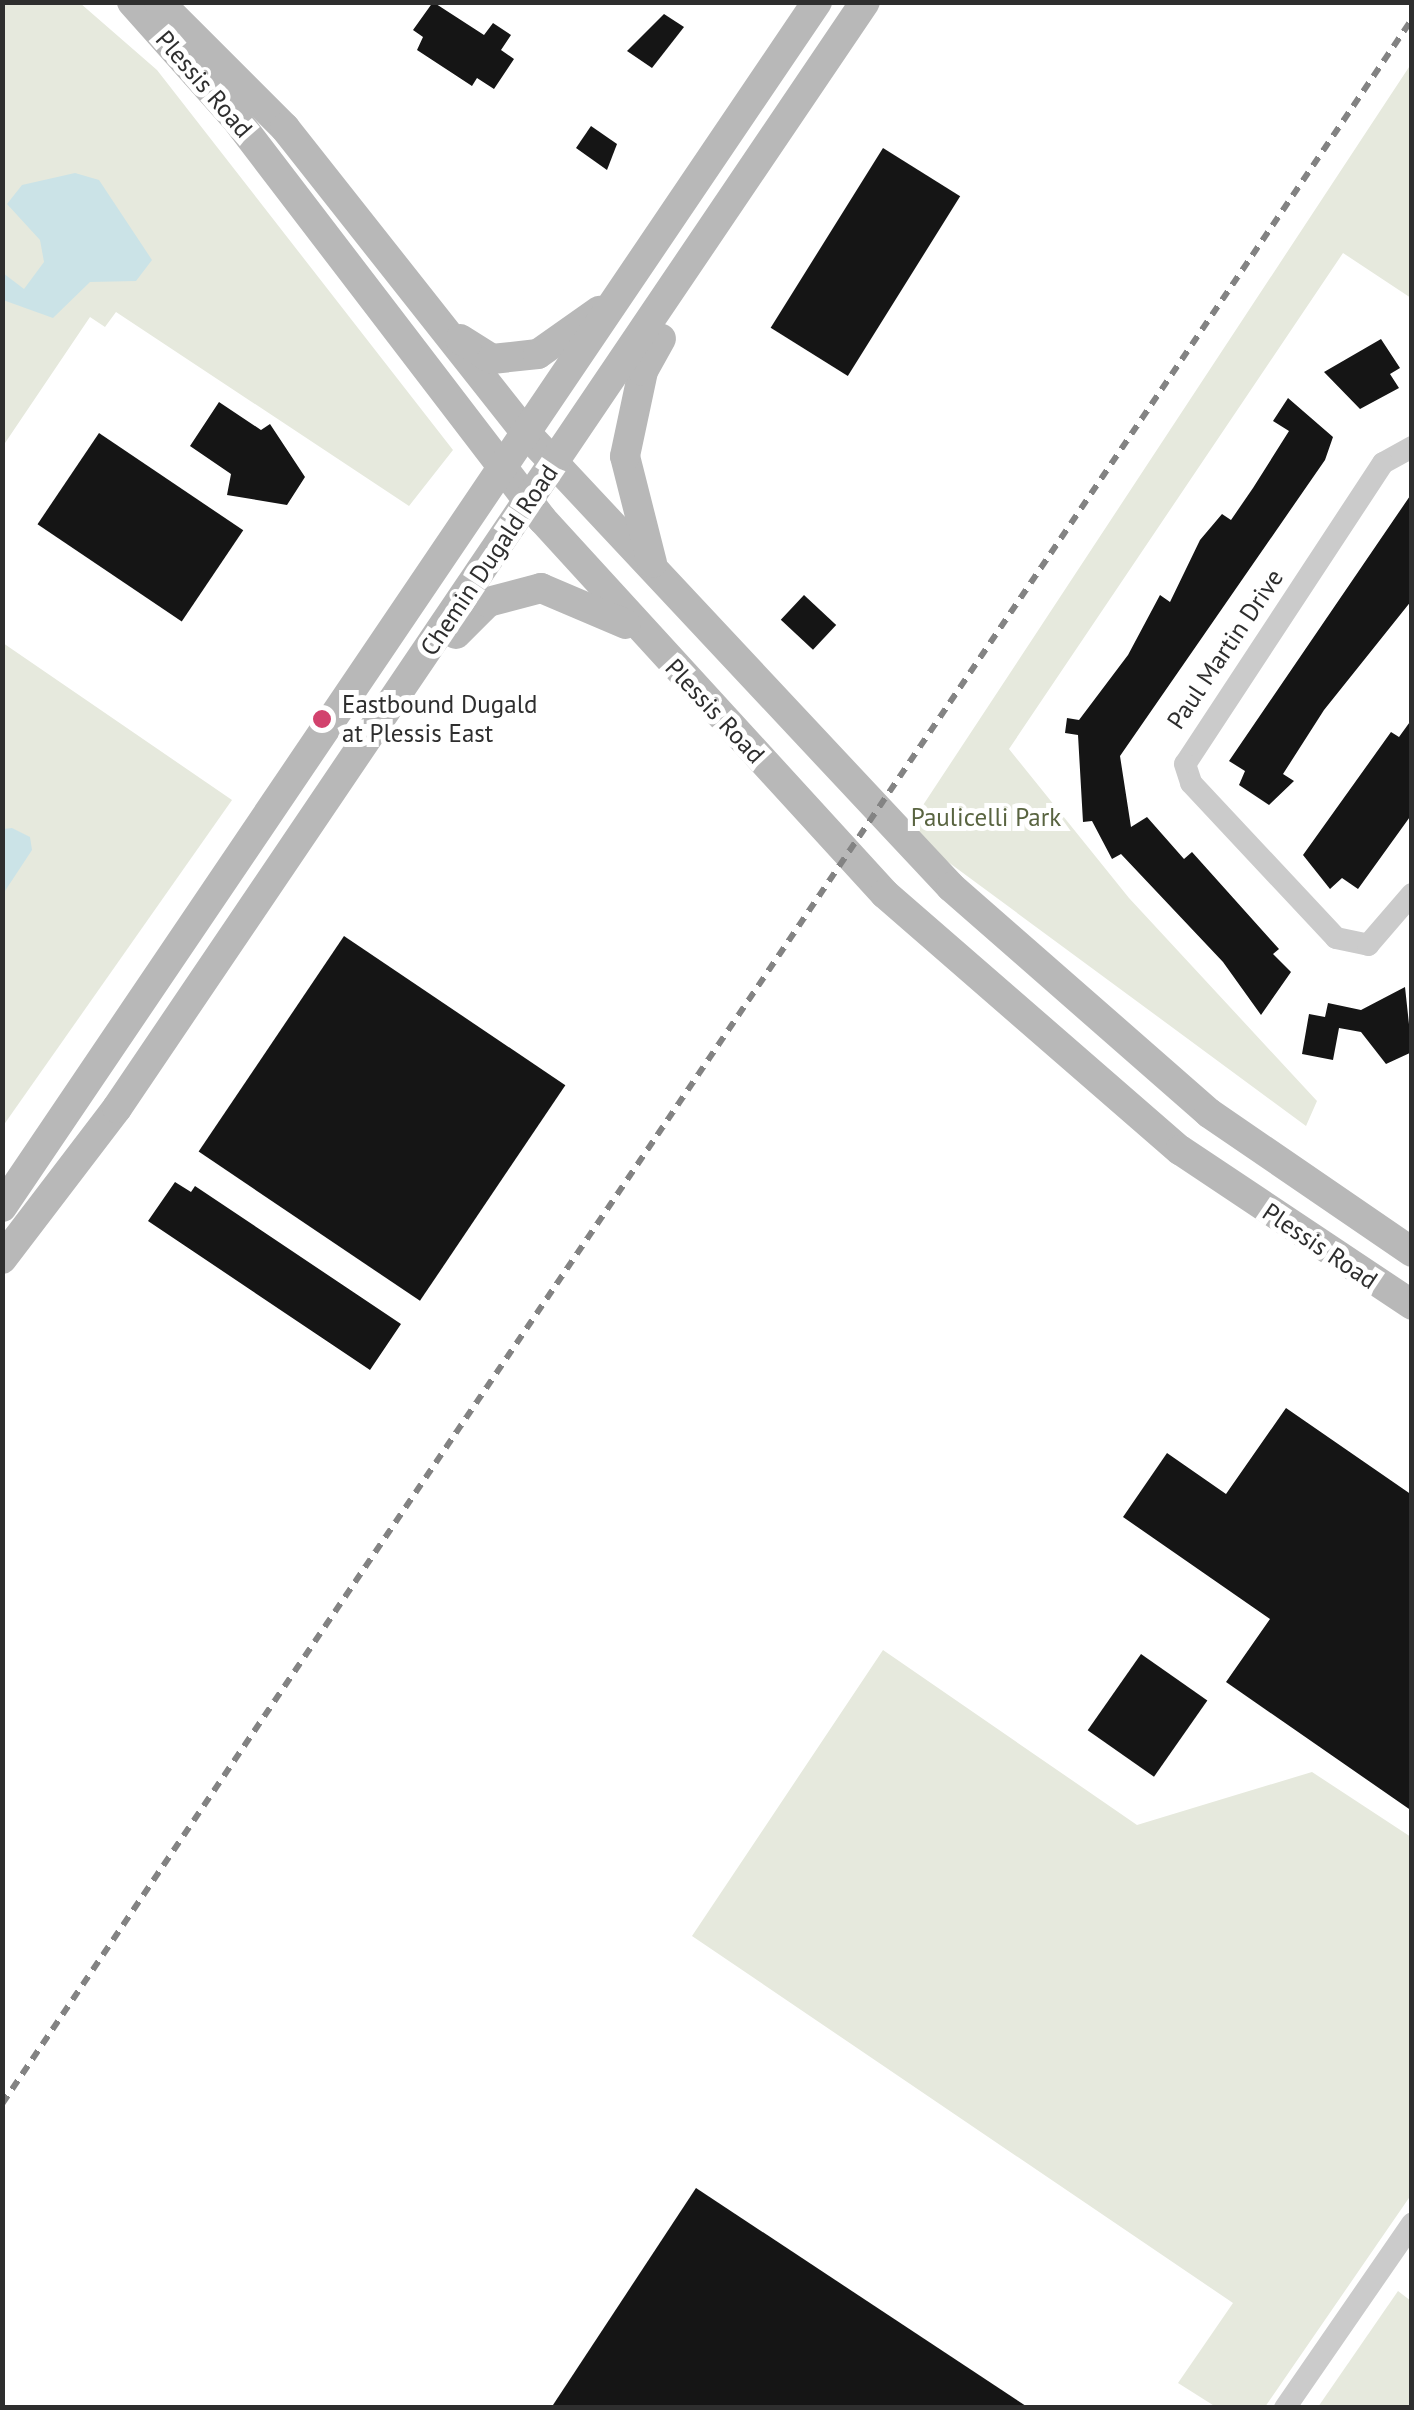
<!DOCTYPE html>
<html>
<head>
<meta charset="utf-8">
<style>
  body { margin:0 }
  #map { position:relative; width:1414px; height:2410px; overflow:hidden; background:#fff; font-family:"PT Sans",sans-serif }
  div>[style] { position:absolute }
  .green>* { inset:0; background:#e6e9dd }
  .water>* { inset:0; background:#cbe3e7 }
  .building>* { inset:0; background:#151515; transform-origin:0 0 }
  .minor>* { height:22px; margin:-11px; padding:0 11px; transform-origin:11px; border-radius:11px; background:#cbcbcb }
  .secondary>* { height:30px; margin:-15px; padding:0 15px; transform-origin:15px; border-radius:15px; background:#b8b8b8 }
  .rail>* { height:6px; margin-top:-3px; transform-origin:0; background:repeating-linear-gradient(90deg,#838383 0 10px,transparent 0 18px) }
  .dots>* { width:28px; height:28px; translate:-50% -50%; box-sizing:border-box; border:5px solid #fff; border-radius:50% }
  span { translate:-50% -50%; white-space:nowrap; text-align:center; line-height:1.15; -webkit-text-stroke:10px #fff; paint-order:stroke }
  .street-label { font-size:25px; color:#2e2e2e }
  .poi-label { font-size:25px; color:#2e2e2e }
  .left { translate:0 -50%; text-align:left }
  .park-label { font-size:25px; color:#596440 }
  .frame { position:absolute; inset:0; border:5px solid #2e2e2e; pointer-events:none }
</style>
</head>
<body>
<div id="map">
  <div class="green">
    <div style="clip-path:polygon(3px 3px,80px 3px,157px 70px,453px 450px,409px 506px,116px 312px,105px 327px,90px 317px,3px 446px)"></div>
    <div style="clip-path:polygon(1411px 64px,1411px 298px,1343px 253px,1009px 749px,1129px 898px,1317px 1101px,1306px 1126px,906px 831px)"></div>
    <div style="clip-path:polygon(3px 643px,232px 800px,3px 1126px,2px 643px)"></div>
    <div style="clip-path:polygon(883px 1650px,1137px 1825px,1312px 1772px,1411px 1837px,1411px 2195px,1265px 2407px,1216px 2407px,1178px 2383px,1233px 2303px,692px 1936px)"></div>
    <div style="clip-path:polygon(1398px 2291px,1411px 2301px,1410px 2407px,1318px 2407px)"></div>
  </div>
  <div class="water">
    <div style="clip-path:polygon(75px 173px,99px 180px,152px 260px,136px 281px,90px 282px,53px 318px,3px 300px,3px 273px,24px 289px,44px 262px,40px 240px,7px 204px,22px 185px)"></div>
    <div style="clip-path:polygon(12px 828px,30px 837px,32px 850px,3px 894px,3px 829px)"></div>
  </div>
  <div class="building">
    <div style="clip-path:polygon(433px 2px,484px 35px,493px 23px,511px 35px,501px 50px,514px 59px,494px 89px,477px 78px,472px 86px,417px 50px,423px 37px,413px 30px)"></div>
    <div style="clip-path:polygon(664px 14px,684px 27px,652px 68px,627px 51px)"></div>
    <div style="clip-path:polygon(591px 126px,617px 144px,607px 170px,576px 148px)"></div>
    <div style="left:883px;top:148px;width:91px;height:212px;rotate:32deg"></div>
    <div style="clip-path:polygon(1381px 339px,1400px 368px,1390px 374px,1399px 388px,1360px 409px,1324px 372px)"></div>
    <div style="clip-path:polygon(1288px 398px,1333px 437px,1325px 460px,1120px 756px,1131px 827px,1147px 817px,1184px 859px,1192px 852px,1279px 949px,1273px 954px,1291px 972px,1261px 1015px,1223px 962px,1121px 854px,1112px 859px,1092px 821px,1083px 822px,1078px 735px,1065px 733px,1067px 718px,1079px 720px,1128px 655px,1160px 595px,1170px 602px,1200px 540px,1222px 514px,1231px 520px,1253px 488px,1289px 431px,1273px 421px)"></div>
    <div style="clip-path:polygon(219px 402px,261px 430px,270px 424px,305px 477px,287px 505px,227px 495px,231px 474px,190px 446px)"></div>
    <div style="left:99px;top:433px;width:174px;height:110px;rotate:34deg"></div>
    <div style="clip-path:polygon(1412px 493px,1412px 600px,1324px 710px,1283px 774px,1294px 781px,1269px 805px,1239px 785px,1245px 771px,1229px 761px)"></div>
    <div style="left:804px;top:595px;width:44px;height:34px;rotate:43deg"></div>
    <div style="clip-path:polygon(1412px 719px,1412px 814px,1358px 889px,1342px 878px,1330px 889px,1303px 855px,1391px 732px,1399px 737px)"></div>
    <div style="left:344px;top:936px;width:267px;height:260px;rotate:34deg"></div>
    <div style="clip-path:polygon(1405px 987px,1412px 1052px,1386px 1064px,1361px 1032px,1339px 1028px,1333px 1060px,1302px 1054px,1309px 1014px,1325px 1017px,1328px 1003px,1361px 1010px)"></div>
    <div style="clip-path:polygon(175px 1182px,191px 1192px,195px 1186px,401px 1324px,370px 1370px,148px 1221px)"></div>
    <div style="clip-path:polygon(1286px 1408px,1412px 1495px,1412px 1811px,1226px 1682px,1270px 1619px,1123px 1517px,1167px 1453px,1226px 1494px)"></div>
    <div style="left:1141px;top:1654px;width:81px;height:93px;rotate:35deg"></div>
    <div style="clip-path:polygon(696px 2188px,1029px 2408px,551px 2408px)"></div>
  </div>
  <div class="minor">
    <div style="left:1412px;top:447px;width:33px;rotate:151deg"></div>
    <div style="left:1383px;top:463px;width:360px;rotate:123.3deg"></div>
    <div style="left:1185px;top:764px;width:20px;rotate:72deg"></div>
    <div style="left:1191px;top:783px;width:212px;rotate:46.9deg"></div>
    <div style="left:1336px;top:938px;width:33px;rotate:12deg"></div>
    <div style="left:1368px;top:945px;width:67px;rotate:-49.2deg"></div>
    <div style="left:1285px;top:2408px;width:224px;rotate:-55.4deg"></div>
  </div>
  <div class="secondary">
    <div style="left:132px;top:2px;width:157px;rotate:48.4deg"></div>
    <div style="left:236px;top:119px;width:504px;rotate:52.58deg"></div>
    <div style="left:542px;top:519px;width:508px;rotate:47.55deg"></div>
    <div style="left:885px;top:894px;width:391px;rotate:41deg"></div>
    <div style="left:1180px;top:1150px;width:279px;rotate:33.7deg"></div>
    <div style="left:159px;top:2px;width:178px;rotate:45deg"></div>
    <div style="left:285px;top:128px;width:389px;rotate:51.7deg"></div>
    <div style="left:526px;top:433px;width:622px;rotate:46.89deg"></div>
    <div style="left:951px;top:887px;width:343px;rotate:41.2deg"></div>
    <div style="left:1209px;top:1113px;width:246px;rotate:34.4deg"></div>
    <div style="left:460px;top:339px;width:38px;rotate:32deg"></div>
    <div style="left:492px;top:359px;width:46px;rotate:-6.2deg"></div>
    <div style="left:538px;top:354px;width:75px;rotate:-35.2deg"></div>
    <div style="left:652px;top:563px;width:110px;rotate:-104.2deg"></div>
    <div style="left:625px;top:456px;width:87px;rotate:-78deg"></div>
    <div style="left:643px;top:371px;width:37px;rotate:-61deg"></div>
    <div style="left:456px;top:634px;width:45px;rotate:-45deg"></div>
    <div style="left:488px;top:602px;width:55px;rotate:-14.8deg"></div>
    <div style="left:541px;top:588px;width:92px;rotate:23deg"></div>
    <div style="left:2px;top:1207px;width:1455px;rotate:-55.93deg"></div>
    <div style="left:2px;top:1259px;width:190px;rotate:-52.7deg"></div>
    <div style="left:117px;top:1108px;width:1335px;rotate:-55.93deg"></div>
  </div>
  <div class="rail">
    <div style="left:2px;top:2104px;width:2517px;rotate:-55.93deg"></div>
  </div>
  <div class="dots">
    <div style="left:322px;top:719px;background:#d2426d"></div>
  </div>
  <div class="street-label">
    <span style="left:204px;top:84px;rotate:49deg">Plessis Road</span>
    <span style="left:489px;top:560px;rotate:-56deg">Chemin Dugald Road</span>
    <span style="left:1225px;top:649px;rotate:-56deg">Paul Martin Drive</span>
    <span style="left:715px;top:711px;rotate:47deg">Plessis Road</span>
    <span style="left:1320px;top:1246px;rotate:34deg">Plessis Road</span>
  </div>
  <div class="poi-label">
    <span class="left" style="left:342px;top:719px">Eastbound Dugald<br>at Plessis East</span>
  </div>
  <div class="park-label">
    <span style="left:986px;top:817px">Paulicelli Park</span>
  </div>
  <div class="frame"></div>
</div>
</body>
</html>
